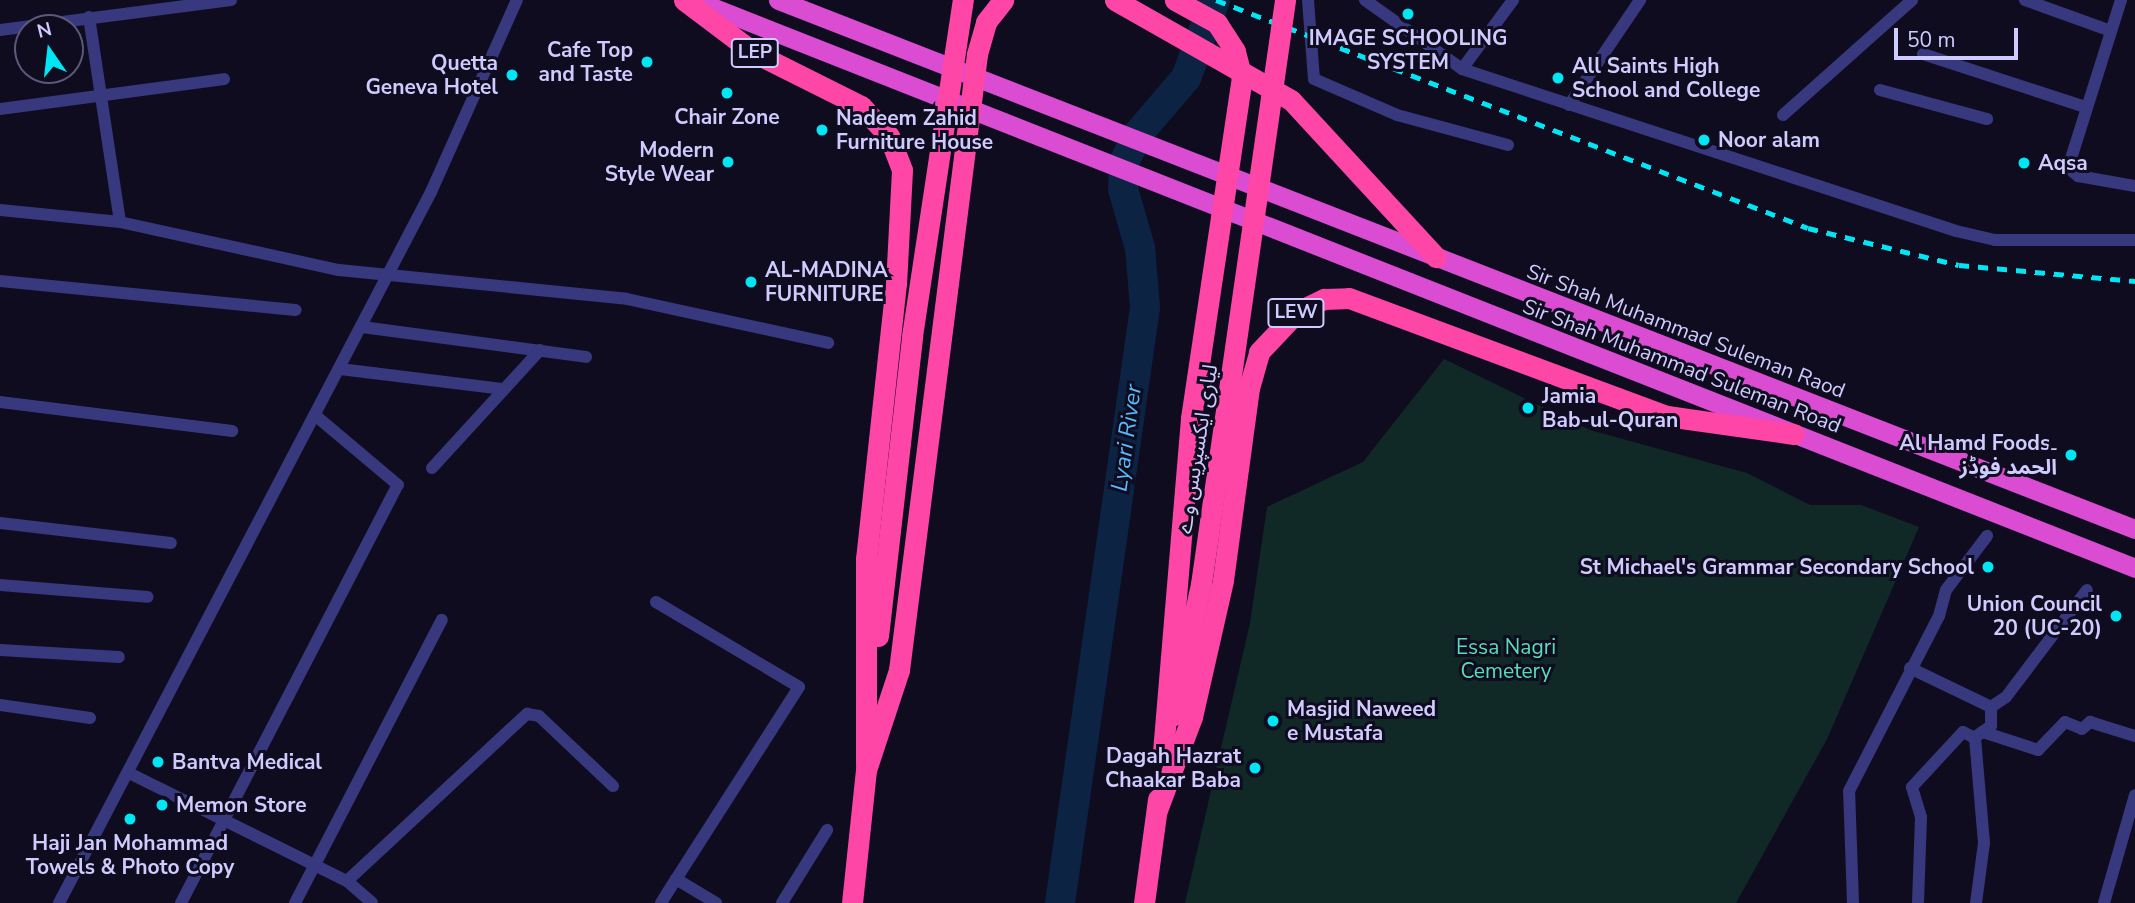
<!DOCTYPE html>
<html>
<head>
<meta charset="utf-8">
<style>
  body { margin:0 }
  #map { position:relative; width:2135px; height:903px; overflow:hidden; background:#0f0c1f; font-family:"Nunito Sans","Noto Sans Arabic",sans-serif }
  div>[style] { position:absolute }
  .green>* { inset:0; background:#102927 }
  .river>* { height:30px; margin:-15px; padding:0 15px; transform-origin:15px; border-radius:15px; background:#0c2344 }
  .minor>* { height:12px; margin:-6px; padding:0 6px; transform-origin:6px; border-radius:6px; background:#37387e }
  .trunk>* { height:19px; margin:-9.5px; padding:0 9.5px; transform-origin:9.5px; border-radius:9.5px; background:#da4cd2 }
  .motorway>* { height:21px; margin:-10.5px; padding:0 10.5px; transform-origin:10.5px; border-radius:10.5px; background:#fe46a6 }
  .rail>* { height:5px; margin-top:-2.5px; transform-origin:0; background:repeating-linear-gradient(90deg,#01e6f5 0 10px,transparent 0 19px) }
  .motorway-bridge>* { height:21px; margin:-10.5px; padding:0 10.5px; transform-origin:10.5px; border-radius:10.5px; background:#fe46a6 }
  .dots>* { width:19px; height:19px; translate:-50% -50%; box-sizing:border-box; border:4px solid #0f0c1f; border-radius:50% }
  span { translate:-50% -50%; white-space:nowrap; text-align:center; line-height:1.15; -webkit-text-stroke:6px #0f0c1f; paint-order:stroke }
  .shield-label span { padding:2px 5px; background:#0f0c1f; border:2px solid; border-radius:5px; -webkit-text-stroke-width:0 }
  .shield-label { font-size:19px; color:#cfcbff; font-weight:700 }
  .poi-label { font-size:21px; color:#cfcbff; font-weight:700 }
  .right { translate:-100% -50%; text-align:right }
  .left { translate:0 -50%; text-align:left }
  .street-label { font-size:21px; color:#cfcbff }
  .park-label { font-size:21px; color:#58deb7 }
  .water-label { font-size:23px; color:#59b9fe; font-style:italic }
  .north { position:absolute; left:14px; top:14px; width:70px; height:70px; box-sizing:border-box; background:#0f0c1f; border:2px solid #5c5879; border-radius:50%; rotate:346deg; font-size:19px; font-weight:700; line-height:28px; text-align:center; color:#cfcbff }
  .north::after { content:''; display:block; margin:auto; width:24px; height:32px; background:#01e6f5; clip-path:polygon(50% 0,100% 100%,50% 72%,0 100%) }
  .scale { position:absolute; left:1894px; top:28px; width:124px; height:32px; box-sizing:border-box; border:4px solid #cfcbff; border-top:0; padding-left:9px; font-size:21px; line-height:24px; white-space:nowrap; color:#cfcbff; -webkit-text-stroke:5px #0f0c1f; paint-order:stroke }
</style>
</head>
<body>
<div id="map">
  <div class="green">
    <div style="clip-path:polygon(1444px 359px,1590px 430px,1747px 473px,1810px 505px,1861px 505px,1919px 527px,1827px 739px,1736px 903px,1185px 903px,1250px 623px,1267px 507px,1363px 462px)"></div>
  </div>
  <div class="river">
    <div style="left:1060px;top:903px;width:602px;rotate:-81.88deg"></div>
    <div style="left:1145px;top:307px;width:59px;rotate:-94.8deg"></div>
    <div style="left:1140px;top:248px;width:61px;rotate:-106.1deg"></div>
    <div style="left:1123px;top:189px;width:27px;rotate:-88deg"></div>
    <div style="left:1124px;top:162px;width:31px;rotate:-63deg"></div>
    <div style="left:1138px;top:134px;width:74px;rotate:-49.4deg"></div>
    <div style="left:1186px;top:78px;width:83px;rotate:-69.6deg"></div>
  </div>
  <div class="minor">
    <div style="left:1308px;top:0;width:79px;rotate:85.7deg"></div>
    <div style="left:1314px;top:79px;width:90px;rotate:23.4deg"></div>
    <div style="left:1397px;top:115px;width:115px;rotate:15.1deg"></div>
    <div style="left:1365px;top:0;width:119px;rotate:35.4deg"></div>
    <div style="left:1462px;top:69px;width:520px;rotate:18.16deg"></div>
    <div style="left:1956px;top:231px;width:40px;rotate:13deg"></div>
    <div style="left:1995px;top:240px;width:140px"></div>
    <div style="left:2025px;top:0;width:91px;rotate:19.8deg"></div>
    <div style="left:2121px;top:0;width:176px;rotate:107.5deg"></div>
    <div style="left:2068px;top:168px;width:13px;rotate:39deg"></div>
    <div style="left:2078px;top:176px;width:58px;rotate:10deg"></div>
    <div style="left:89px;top:17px;width:207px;rotate:81.4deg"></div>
    <div style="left:0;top:30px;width:233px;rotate:-7.4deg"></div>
    <div style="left:1923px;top:54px;width:170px;rotate:18.1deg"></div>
    <div style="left:1462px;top:69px;width:86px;rotate:-53.5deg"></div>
    <div style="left:1880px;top:90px;width:111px;rotate:15.2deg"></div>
    <div style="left:1569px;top:105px;width:127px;rotate:-55.9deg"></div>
    <div style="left:0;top:109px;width:226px;rotate:-7.6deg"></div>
    <div style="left:1783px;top:115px;width:173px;rotate:-41.7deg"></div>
    <div style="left:0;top:210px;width:121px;rotate:5.7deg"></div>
    <div style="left:120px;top:222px;width:224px;rotate:12.4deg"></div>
    <div style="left:339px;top:270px;width:289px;rotate:5.7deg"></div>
    <div style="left:627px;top:299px;width:206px;rotate:12.3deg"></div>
    <div style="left:0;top:281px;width:297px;rotate:5.6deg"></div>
    <div style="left:362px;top:327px;width:226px;rotate:7.6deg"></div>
    <div style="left:340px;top:369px;width:165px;rotate:7deg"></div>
    <div style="left:0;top:402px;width:234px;rotate:7.1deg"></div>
    <div style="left:432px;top:468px;width:160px;rotate:-47.5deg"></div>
    <div style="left:0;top:523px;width:172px;rotate:6.7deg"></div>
    <div style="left:0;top:585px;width:148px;rotate:4.6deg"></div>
    <div style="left:656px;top:602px;width:166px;rotate:30.7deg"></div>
    <div style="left:799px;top:687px;width:228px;rotate:122.6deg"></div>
    <div style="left:0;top:650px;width:119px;rotate:3.4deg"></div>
    <div style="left:1910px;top:668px;width:90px;rotate:25.7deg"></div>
    <div style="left:1991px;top:707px;width:18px;rotate:-34deg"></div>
    <div style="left:2006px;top:697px;width:134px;rotate:-52.9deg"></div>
    <div style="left:0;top:705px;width:91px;rotate:8.2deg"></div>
    <div style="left:1983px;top:732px;width:58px;rotate:18.1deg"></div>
    <div style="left:2038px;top:750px;width:39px;rotate:-46deg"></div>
    <div style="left:2065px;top:722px;width:18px;rotate:22deg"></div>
    <div style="left:2082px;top:729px;width:11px;rotate:-41deg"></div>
    <div style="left:2090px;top:722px;width:47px;rotate:17.3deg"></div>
    <div style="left:1978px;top:735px;width:16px;rotate:-35deg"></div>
    <div style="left:1991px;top:726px;width:19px;rotate:-90deg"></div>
    <div style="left:1975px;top:738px;width:105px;rotate:85.1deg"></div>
    <div style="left:1984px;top:843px;width:61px;rotate:97.6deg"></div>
    <div style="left:131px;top:774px;width:241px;rotate:26.4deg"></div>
    <div style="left:347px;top:881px;width:33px;rotate:41deg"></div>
    <div style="left:347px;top:881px;width:246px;rotate:-42.9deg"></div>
    <div style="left:527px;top:714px;width:12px;rotate:9deg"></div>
    <div style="left:539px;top:716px;width:102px;rotate:43.4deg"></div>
    <div style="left:59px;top:903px;width:802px;rotate:-62.38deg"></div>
    <div style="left:431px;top:192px;width:210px;rotate:-65.9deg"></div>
    <div style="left:181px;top:903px;width:471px;rotate:-62.6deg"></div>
    <div style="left:398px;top:485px;width:107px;rotate:-139.9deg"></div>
    <div style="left:295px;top:903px;width:319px;rotate:-62.6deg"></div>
    <div style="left:661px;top:903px;width:28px;rotate:-58deg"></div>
    <div style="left:676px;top:879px;width:47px;rotate:31deg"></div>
    <div style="left:782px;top:903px;width:86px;rotate:-58.3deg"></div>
    <div style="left:1853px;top:903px;width:112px;rotate:-92deg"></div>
    <div style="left:1849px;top:791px;width:197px;rotate:-62.8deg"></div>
    <div style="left:1939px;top:616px;width:27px;rotate:-75deg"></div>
    <div style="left:1946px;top:590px;width:68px;rotate:-52.8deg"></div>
    <div style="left:1918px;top:903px;width:86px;rotate:-88deg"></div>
    <div style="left:1921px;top:817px;width:31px;rotate:-107deg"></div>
    <div style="left:1912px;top:787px;width:75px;rotate:-47.2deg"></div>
    <div style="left:1963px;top:732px;width:13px;rotate:27deg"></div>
    <div style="left:2104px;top:903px;width:112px;rotate:-74deg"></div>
  </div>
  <div class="trunk">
    <div style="left:694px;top:0;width:1549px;rotate:21.51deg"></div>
    <div style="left:778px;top:0;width:1456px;rotate:21.3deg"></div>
  </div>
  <div class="motorway">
    <div style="left:684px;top:0;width:86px;rotate:37deg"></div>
    <div style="left:753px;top:52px;width:121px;rotate:26.6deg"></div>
    <div style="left:861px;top:106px;width:41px;rotate:47deg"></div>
    <div style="left:889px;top:136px;width:36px;rotate:69deg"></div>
    <div style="left:902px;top:170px;width:113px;rotate:93deg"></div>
    <div style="left:896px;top:283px;width:277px;rotate:96.2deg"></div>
    <div style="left:866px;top:558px;width:206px;rotate:90deg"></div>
    <div style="left:1115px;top:0;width:202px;rotate:29.6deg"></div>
    <div style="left:1291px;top:100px;width:214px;rotate:47.3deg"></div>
    <div style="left:878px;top:636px;width:302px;rotate:-83.5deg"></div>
    <div style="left:1157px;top:810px;width:99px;rotate:-69.4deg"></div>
    <div style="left:1192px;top:717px;width:140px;rotate:-77.2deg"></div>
    <div style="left:1223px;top:580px;width:194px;rotate:-82.3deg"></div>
    <div style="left:1249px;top:388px;width:37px;rotate:-74deg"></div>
    <div style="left:1259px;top:352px;width:55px;rotate:-46.5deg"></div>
    <div style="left:1297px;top:312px;width:30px;rotate:-26deg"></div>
    <div style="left:1324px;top:299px;width:25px;rotate:-2deg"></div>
    <div style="left:1349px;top:298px;width:339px;rotate:20.4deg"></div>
    <div style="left:1667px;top:416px;width:128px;rotate:8.1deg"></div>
    <div style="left:852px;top:903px;width:152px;rotate:-84deg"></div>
    <div style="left:1144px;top:903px;width:105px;rotate:-82.3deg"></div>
  </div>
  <div class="rail">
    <div style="left:1216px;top:0;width:634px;rotate:21.06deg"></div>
    <div style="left:1808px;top:228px;width:155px;rotate:13.8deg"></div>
    <div style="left:1959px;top:265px;width:177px;rotate:5.2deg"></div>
  </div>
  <div class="motorway-bridge">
    <div style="left:912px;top:336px;width:340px;rotate:-81.4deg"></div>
    <div style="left:1172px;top:716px;width:135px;rotate:-77.6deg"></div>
    <div style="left:1201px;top:584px;width:590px;rotate:-81.81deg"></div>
    <div style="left:1163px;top:752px;width:335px;rotate:-85.2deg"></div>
    <div style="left:1191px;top:418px;width:344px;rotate:-81.5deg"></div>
    <div style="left:1242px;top:78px;width:28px;rotate:-105deg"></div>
    <div style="left:1235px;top:51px;width:33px;rotate:-123deg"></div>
    <div style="left:1217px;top:23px;width:48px;rotate:-151.3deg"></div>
    <div style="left:866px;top:770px;width:105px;rotate:-71.7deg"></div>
    <div style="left:899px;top:670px;width:621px;rotate:-82.78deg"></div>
    <div style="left:977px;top:54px;width:33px;rotate:-74deg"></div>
    <div style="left:986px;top:22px;width:28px;rotate:-52deg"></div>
  </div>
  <div class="dots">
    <div style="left:1408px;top:14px;background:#01e6f5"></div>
    <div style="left:647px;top:62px;background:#01e6f5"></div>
    <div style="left:512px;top:75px;background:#01e6f5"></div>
    <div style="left:1558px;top:78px;background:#01e6f5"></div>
    <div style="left:727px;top:93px;background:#01e6f5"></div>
    <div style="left:822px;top:130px;background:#01e6f5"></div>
    <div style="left:1704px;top:140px;background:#01e6f5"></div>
    <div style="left:728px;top:162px;background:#01e6f5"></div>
    <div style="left:2024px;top:163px;background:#01e6f5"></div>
    <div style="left:751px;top:282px;background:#01e6f5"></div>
    <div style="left:1528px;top:408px;background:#01e6f5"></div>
    <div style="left:2071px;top:455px;background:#01e6f5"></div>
    <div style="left:1988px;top:567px;background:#01e6f5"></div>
    <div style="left:2116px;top:616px;background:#01e6f5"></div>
    <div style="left:1273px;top:721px;background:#01e6f5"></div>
    <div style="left:158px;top:762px;background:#01e6f5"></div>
    <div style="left:1255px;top:768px;background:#01e6f5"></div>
    <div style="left:162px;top:805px;background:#01e6f5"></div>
    <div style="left:130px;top:819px;background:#01e6f5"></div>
  </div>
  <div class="shield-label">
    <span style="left:755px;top:53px">LEP</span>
    <span style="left:1296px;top:313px">LEW</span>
  </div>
  <div class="poi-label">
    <span style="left:1408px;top:50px">IMAGE SCHOOLING<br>SYSTEM</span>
    <span class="right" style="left:633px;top:62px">Cafe Top<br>and Taste</span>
    <span class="right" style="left:498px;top:75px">Quetta<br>Geneva Hotel</span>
    <span class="left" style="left:1572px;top:78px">All Saints High<br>School and College</span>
    <span style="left:727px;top:117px">Chair Zone</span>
    <span class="left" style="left:836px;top:130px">Nadeem Zahid<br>Furniture House</span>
    <span class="left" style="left:1718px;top:140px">Noor alam</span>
    <span class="right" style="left:714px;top:162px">Modern<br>Style Wear</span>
    <span class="left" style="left:2038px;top:163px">Aqsa</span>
    <span class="left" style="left:765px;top:282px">AL-MADINA<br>FURNITURE</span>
    <span class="left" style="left:1542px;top:408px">Jamia<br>Bab-ul-Quran</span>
    <span class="right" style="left:2057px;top:455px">Al Hamd Foods۔<br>الحمد فوڈز</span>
    <span class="right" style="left:1974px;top:567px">St Michael's Grammar Secondary School</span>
    <span class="right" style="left:2102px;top:616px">Union Council<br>20 (UC-20)</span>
    <span class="left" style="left:1287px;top:721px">Masjid Naweed<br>e Mustafa</span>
    <span class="right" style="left:1241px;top:768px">Dagah Hazrat<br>Chaakar Baba</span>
    <span class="left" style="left:172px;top:762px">Bantva Medical</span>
    <span class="left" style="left:176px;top:805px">Memon Store</span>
    <span style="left:130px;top:855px">Haji Jan Mohammad<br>Towels &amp; Photo Copy</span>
  </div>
  <div class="street-label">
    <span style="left:1686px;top:331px;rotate:21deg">Sir Shah Muhammad Suleman Raod</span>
    <span style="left:1682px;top:366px;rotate:21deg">Sir Shah Muhammad Suleman Road</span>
    <span style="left:1197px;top:449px;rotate:-81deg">لیاری ایکسپریس وے</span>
  </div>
  <div class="park-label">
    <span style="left:1506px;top:659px">Essa Nagri<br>Cemetery</span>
  </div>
  <div class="water-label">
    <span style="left:1127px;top:438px;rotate:-82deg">Lyari River</span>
  </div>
  <div class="north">N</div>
  <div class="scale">50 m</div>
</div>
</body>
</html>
